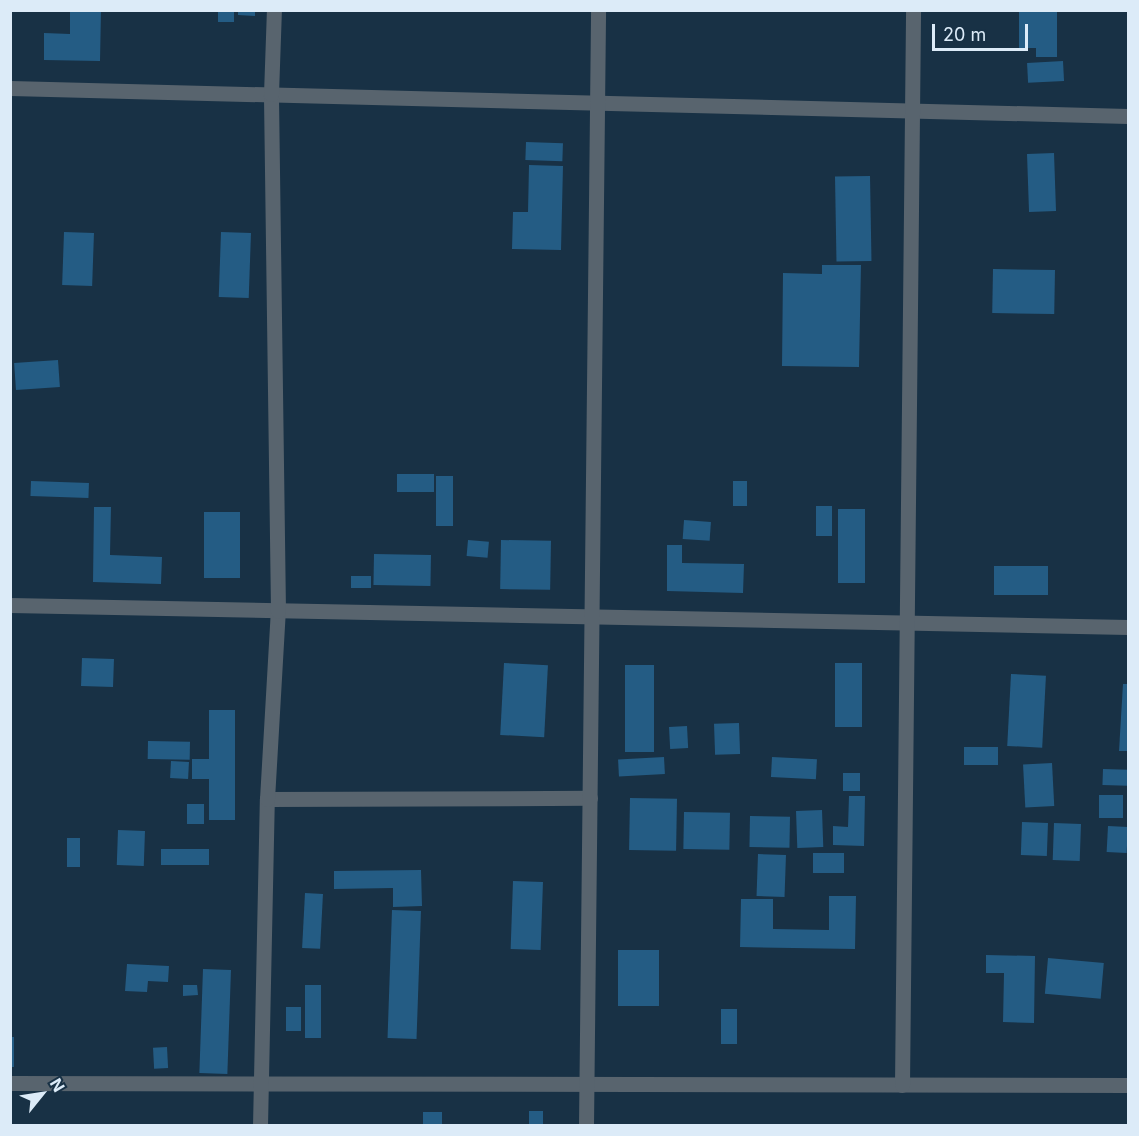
<!DOCTYPE html>
<html>
<head>
<meta charset="utf-8">
<style>
  body { margin:0 }
  #map { position:relative; width:1139px; height:1136px; overflow:hidden; background:#183145; font-family:Inter,sans-serif }
  div>[style] { position:absolute }
  .building>* { inset:0; background:#245c84; transform-origin:0 0 }
  .street>* { height:15px; margin:-7.5px; padding:0 7.5px; transform-origin:7.5px; border-radius:7.5px; background:#58646e }
  span { translate:-50% -50%; white-space:nowrap; text-align:center; line-height:1.15; -webkit-text-stroke:6px #183145; paint-order:stroke }
  .frame { position:absolute; inset:0; border:12px solid #dcebf8; pointer-events:none }
  .north { position:absolute; left:12px; top:1064px; width:60px; height:60px; -webkit-text-stroke:4px #183145; paint-order:stroke; rotate:60deg; font-size:16px; font-weight:700; line-height:24px; text-align:center; color:#dcebf8 }
  .north::after { content:''; display:block; margin:auto; width:21px; height:27px; background:#dcebf8; clip-path:polygon(50% 0,100% 100%,50% 72%,0 100%) }
  .scale { position:absolute; left:932px; top:24px; width:96px; height:27px; box-sizing:border-box; border:3px solid #dcebf8; border-top:0; padding-left:8px; font-size:18px; line-height:21px; white-space:nowrap; color:#dcebf8; -webkit-text-stroke:4px #183145; paint-order:stroke }
</style>
</head>
<body>
<div id="map">
  <div class="building">
    <div style="clip-path:polygon(70px 10px,101px 10px,100px 61px,44px 60px,44px 33px,70px 34px)"></div>
    <div style="left:218px;top:10px;width:16px;height:12px"></div>
    <div style="clip-path:polygon(238px 10px,255px 10px,255px 16px,238px 15px)"></div>
    <div style="clip-path:polygon(1019px 10px,1057px 10px,1057px 57px,1036px 57px,1036px 48px,1019px 48px)"></div>
    <div style="left:1063px;top:61px;width:20px;height:36px;rotate:87deg"></div>
    <div style="left:526px;top:142px;width:37px;height:18px;rotate:2deg"></div>
    <div style="left:1054px;top:153px;width:58px;height:27px;rotate:88deg"></div>
    <div style="clip-path:polygon(529px 165px,563px 166px,561px 250px,512px 249px,513px 212px,528px 212px)"></div>
    <div style="left:870px;top:176px;width:85px;height:35px;rotate:89deg"></div>
    <div style="left:64px;top:232px;width:30px;height:53px;rotate:2deg"></div>
    <div style="left:221px;top:232px;width:30px;height:65px;rotate:2deg"></div>
    <div style="clip-path:polygon(822px 265px,861px 265px,859px 367px,782px 366px,783px 273px,822px 274px)"></div>
    <div style="left:993px;top:269px;width:62px;height:44px;rotate:1deg"></div>
    <div style="left:58px;top:360px;width:27px;height:44px;rotate:86deg"></div>
    <div style="left:397px;top:474px;width:37px;height:18px"></div>
    <div style="left:436px;top:476px;width:17px;height:50px"></div>
    <div style="left:31px;top:481px;width:58px;height:15px;rotate:2deg"></div>
    <div style="left:733px;top:481px;width:14px;height:25px"></div>
    <div style="left:816px;top:506px;width:16px;height:30px"></div>
    <div style="clip-path:polygon(94px 507px,111px 507px,110px 555px,162px 557px,161px 584px,93px 582px)"></div>
    <div style="left:838px;top:509px;width:27px;height:74px"></div>
    <div style="left:204px;top:512px;width:36px;height:66px"></div>
    <div style="left:684px;top:520px;width:27px;height:19px;rotate:4deg"></div>
    <div style="left:468px;top:540px;width:21px;height:16px;rotate:5deg"></div>
    <div style="left:501px;top:540px;width:50px;height:49px;rotate:1deg"></div>
    <div style="clip-path:polygon(667px 545px,682px 545px,682px 563px,744px 564px,743px 593px,667px 591px)"></div>
    <div style="left:374px;top:554px;width:57px;height:31px;rotate:1deg"></div>
    <div style="left:994px;top:566px;width:54px;height:29px"></div>
    <div style="left:351px;top:576px;width:20px;height:12px"></div>
    <div style="left:82px;top:658px;width:32px;height:28px;rotate:2deg"></div>
    <div style="left:504px;top:663px;width:44px;height:72px;rotate:3deg"></div>
    <div style="left:835px;top:663px;width:27px;height:64px"></div>
    <div style="left:654px;top:665px;width:87px;height:29px;rotate:90deg"></div>
    <div style="left:1011px;top:674px;width:35px;height:72px;rotate:3deg"></div>
    <div style="clip-path:polygon(1123px 684px,1128px 684px,1128px 751px,1119px 751px)"></div>
    <div style="clip-path:polygon(209px 710px,235px 710px,235px 820px,209px 820px,209px 779px,192px 779px,192px 759px,209px 759px)"></div>
    <div style="left:739px;top:723px;width:31px;height:25px;rotate:88deg"></div>
    <div style="left:687px;top:726px;width:22px;height:18px;rotate:87deg"></div>
    <div style="left:148px;top:741px;width:42px;height:18px;rotate:1deg"></div>
    <div style="left:964px;top:747px;width:34px;height:18px"></div>
    <div style="left:664px;top:757px;width:17px;height:46px;rotate:87deg"></div>
    <div style="left:772px;top:757px;width:45px;height:20px;rotate:3deg"></div>
    <div style="left:171px;top:761px;width:18px;height:17px;rotate:3deg"></div>
    <div style="left:1052px;top:763px;width:43px;height:29px;rotate:87deg"></div>
    <div style="left:1103px;top:769px;width:25px;height:16px;rotate:2deg"></div>
    <div style="left:843px;top:773px;width:17px;height:18px"></div>
    <div style="left:1099px;top:795px;width:24px;height:23px"></div>
    <div style="clip-path:polygon(849px 796px,865px 796px,864px 846px,833px 845px,833px 826px,848px 827px)"></div>
    <div style="left:630px;top:798px;width:47px;height:52px;rotate:1deg"></div>
    <div style="left:204px;top:804px;width:20px;height:17px;rotate:90deg"></div>
    <div style="left:822px;top:810px;width:37px;height:26px;rotate:88deg"></div>
    <div style="left:684px;top:812px;width:46px;height:37px;rotate:1deg"></div>
    <div style="left:750px;top:816px;width:40px;height:31px;rotate:1deg"></div>
    <div style="left:1022px;top:822px;width:26px;height:33px;rotate:2deg"></div>
    <div style="left:1054px;top:823px;width:27px;height:37px;rotate:2deg"></div>
    <div style="left:1108px;top:826px;width:20px;height:26px;rotate:3deg"></div>
    <div style="left:118px;top:830px;width:27px;height:35px;rotate:2deg"></div>
    <div style="left:67px;top:838px;width:13px;height:29px"></div>
    <div style="left:161px;top:849px;width:48px;height:16px"></div>
    <div style="left:844px;top:853px;width:20px;height:31px;rotate:90deg"></div>
    <div style="left:758px;top:854px;width:28px;height:42px;rotate:2deg"></div>
    <div style="clip-path:polygon(421px 870px,422px 906px,393px 907px,393px 888px,334px 889px,334px 871px)"></div>
    <div style="left:513px;top:881px;width:30px;height:68px;rotate:2deg"></div>
    <div style="left:305px;top:893px;width:18px;height:55px;rotate:3deg"></div>
    <div style="clip-path:polygon(829px 896px,856px 896px,855px 949px,740px 947px,741px 899px,773px 899px,773px 929px,829px 930px)"></div>
    <div style="left:392px;top:910px;width:29px;height:128px;rotate:2deg"></div>
    <div style="left:618px;top:950px;width:41px;height:56px"></div>
    <div style="clip-path:polygon(986px 955px,1035px 956px,1034px 1023px,1003px 1022px,1004px 973px,986px 973px)"></div>
    <div style="left:1048px;top:958px;width:56px;height:36px;rotate:5deg"></div>
    <div style="clip-path:polygon(127px 964px,169px 966px,168px 982px,148px 981px,147px 992px,125px 991px)"></div>
    <div style="left:203px;top:969px;width:28px;height:104px;rotate:2deg"></div>
    <div style="clip-path:polygon(183px 985px,197px 985px,198px 995px,183px 996px)"></div>
    <div style="left:305px;top:985px;width:16px;height:53px"></div>
    <div style="left:286px;top:1007px;width:15px;height:24px"></div>
    <div style="left:721px;top:1009px;width:16px;height:35px"></div>
    <div style="left:10px;top:1037px;width:4px;height:30px"></div>
    <div style="left:167px;top:1047px;width:21px;height:14px;rotate:87deg"></div>
    <div style="left:529px;top:1111px;width:14px;height:15px"></div>
    <div style="left:423px;top:1112px;width:19px;height:14px"></div>
  </div>
  <div class="street">
    <div style="left:10px;top:88px;width:1118px;rotate:1.43deg"></div>
    <div style="left:10px;top:605px;width:1118px;rotate:1.13deg"></div>
    <div style="left:267px;top:799px;width:323px;rotate:-0.2deg"></div>
    <div style="left:10px;top:1083px;width:1118px;rotate:0.1deg"></div>
    <div style="left:902px;top:1085px;width:1075px;rotate:-89.41deg"></div>
    <div style="left:260px;top:1126px;width:327px;rotate:-88.8deg"></div>
    <div style="left:267px;top:799px;width:188px;rotate:-86.7deg"></div>
    <div style="left:278px;top:611px;width:517px;rotate:-90.78deg"></div>
    <div style="left:271px;top:94px;width:84px;rotate:-88deg"></div>
    <div style="left:586px;top:1126px;width:1116px;rotate:-89.38deg"></div>
  </div>
  <div class="frame"></div>
  <div class="north">N</div>
  <div class="scale">20 m</div>
</div>
</body>
</html>
